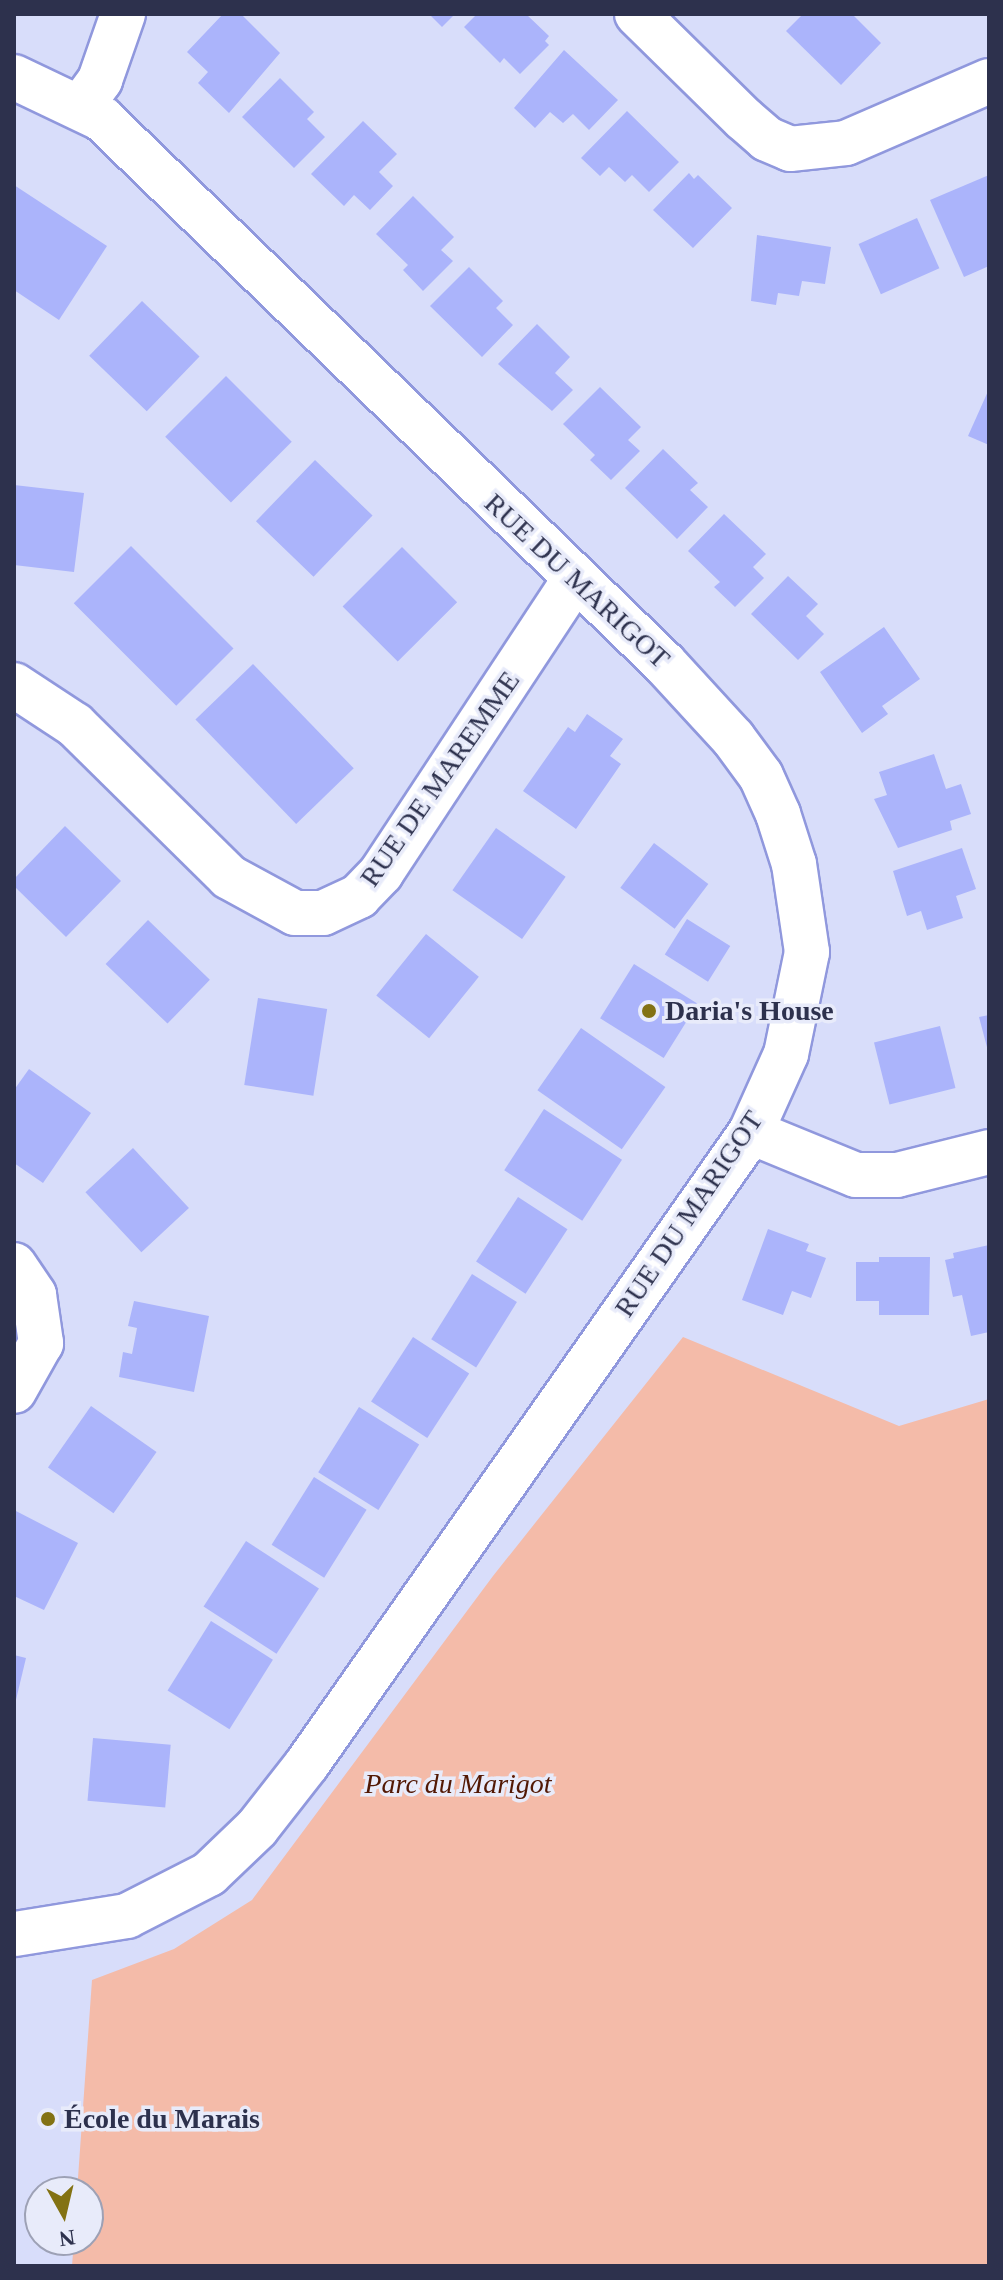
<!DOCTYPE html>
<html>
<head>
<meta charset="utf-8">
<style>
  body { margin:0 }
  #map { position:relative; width:1003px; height:2280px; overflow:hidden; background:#d8ddfa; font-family:"Times New Roman",serif }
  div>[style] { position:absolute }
  .green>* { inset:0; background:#f4bba9 }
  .building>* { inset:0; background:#abb4fb; transform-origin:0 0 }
  .roads { filter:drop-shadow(2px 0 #9098dd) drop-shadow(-2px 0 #9098dd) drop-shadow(0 2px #9098dd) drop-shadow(0 -2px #9098dd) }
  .street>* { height:44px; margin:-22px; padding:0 22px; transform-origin:22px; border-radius:22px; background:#fff }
  .dots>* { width:22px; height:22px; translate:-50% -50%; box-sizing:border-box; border:4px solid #e8ebfa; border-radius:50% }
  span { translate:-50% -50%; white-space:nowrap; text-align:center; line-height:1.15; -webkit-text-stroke:7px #e8ebfa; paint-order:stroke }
  .street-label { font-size:28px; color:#2d314d }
  .poi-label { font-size:28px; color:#2d314d; font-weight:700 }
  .left { translate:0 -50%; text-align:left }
  .park-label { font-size:28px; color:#521804; font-style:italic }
  .frame { position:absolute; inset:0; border:16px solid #2d314d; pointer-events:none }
  .north { position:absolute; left:24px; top:2176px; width:80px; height:80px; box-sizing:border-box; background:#e8ebfa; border:2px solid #9da1b5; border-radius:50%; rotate:172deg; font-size:22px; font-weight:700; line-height:32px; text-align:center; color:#2d314d }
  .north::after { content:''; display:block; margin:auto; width:28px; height:36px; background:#837213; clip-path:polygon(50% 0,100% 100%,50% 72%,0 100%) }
</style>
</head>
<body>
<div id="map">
  <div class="green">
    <div style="clip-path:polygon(683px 1337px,899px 1426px,989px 1399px,989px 2266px,72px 2266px,74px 2240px,88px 2240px,88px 2192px,77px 2192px,92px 1980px,174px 1949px,252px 1900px,493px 1576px)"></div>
  </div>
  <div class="building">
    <div style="clip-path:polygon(223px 14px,241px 14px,280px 53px,229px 113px,198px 83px,208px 72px,187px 52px)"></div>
    <div style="clip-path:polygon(429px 14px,455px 14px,442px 27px)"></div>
    <div style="clip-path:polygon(477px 14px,526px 14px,549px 36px,545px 41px,549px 45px,520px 74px,504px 58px,500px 63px,464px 27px)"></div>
    <div style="clip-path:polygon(803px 14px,852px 14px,881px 43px,841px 85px,786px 31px)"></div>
    <div style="clip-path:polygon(564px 50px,618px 100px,589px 130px,573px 114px,563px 123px,550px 112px,535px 128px,514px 108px)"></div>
    <div style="clip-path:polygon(280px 78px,314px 112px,307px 119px,325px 137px,294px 168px,242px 117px)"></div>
    <div style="clip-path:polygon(627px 111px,679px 162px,649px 192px,632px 175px,625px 182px,609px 167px,600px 176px,581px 158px)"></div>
    <div style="clip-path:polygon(363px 121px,397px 154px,379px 172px,393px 186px,370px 210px,354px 195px,344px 206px,311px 174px)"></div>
    <div style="clip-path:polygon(689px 173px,694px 179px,698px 175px,732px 208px,693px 248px,653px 210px)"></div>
    <div style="clip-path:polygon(989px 175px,989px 266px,964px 277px,930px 200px)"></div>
    <div style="clip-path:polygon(14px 185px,107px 246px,59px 320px,14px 290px)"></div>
    <div style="clip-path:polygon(413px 196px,454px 237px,441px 250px,453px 261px,423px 291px,403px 270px,408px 265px,376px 234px)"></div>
    <div style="left:917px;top:218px;width:55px;height:64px;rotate:66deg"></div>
    <div style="clip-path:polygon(757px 235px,831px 247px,825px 284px,802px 281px,799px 296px,778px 293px,776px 305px,751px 301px)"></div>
    <div style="clip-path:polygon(469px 267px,503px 301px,496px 308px,513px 325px,482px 357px,430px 306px)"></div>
    <div style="left:142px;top:301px;width:80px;height:76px;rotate:44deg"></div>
    <div style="clip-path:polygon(537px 324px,570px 357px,555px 373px,573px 390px,552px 411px,498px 364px)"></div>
    <div style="left:226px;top:376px;width:93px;height:86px;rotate:45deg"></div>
    <div style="clip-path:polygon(600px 387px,641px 427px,628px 440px,640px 451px,611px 480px,590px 460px,595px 455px,563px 424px)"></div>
    <div style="clip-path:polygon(989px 389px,989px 445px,968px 436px)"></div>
    <div style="clip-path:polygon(663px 449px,698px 483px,690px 490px,708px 507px,677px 539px,625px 488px)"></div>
    <div style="left:315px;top:460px;width:80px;height:85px;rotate:44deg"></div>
    <div style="clip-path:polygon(14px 485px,84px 493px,74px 572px,14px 565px)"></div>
    <div style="clip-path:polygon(724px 514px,766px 554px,753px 567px,764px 578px,735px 607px,714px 587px,720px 582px,688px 551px)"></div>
    <div style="left:131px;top:546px;width:145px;height:81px;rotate:45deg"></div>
    <div style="left:402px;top:547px;width:78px;height:84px;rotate:45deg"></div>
    <div style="clip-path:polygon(788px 576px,818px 604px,806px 616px,824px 634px,798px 660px,751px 614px)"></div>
    <div style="clip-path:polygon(884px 627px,920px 679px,882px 706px,888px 714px,862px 733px,820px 672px)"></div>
    <div style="left:253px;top:664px;width:145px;height:80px;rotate:46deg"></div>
    <div style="clip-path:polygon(587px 714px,623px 739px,610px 756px,621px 764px,576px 829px,523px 791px,568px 727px,575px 732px)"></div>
    <div style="clip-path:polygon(934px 754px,946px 789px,961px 784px,971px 814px,950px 821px,952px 830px,898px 848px,874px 799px,887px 795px,879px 772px)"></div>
    <div style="clip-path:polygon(65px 826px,121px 881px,66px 937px,14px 886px,14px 879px)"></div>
    <div style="left:496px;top:828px;width:85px;height:76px;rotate:35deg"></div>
    <div style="left:654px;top:843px;width:68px;height:56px;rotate:37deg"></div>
    <div style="clip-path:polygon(962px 848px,976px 889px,956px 896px,963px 918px,927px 930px,921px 911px,907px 916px,893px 871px)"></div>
    <div style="left:687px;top:919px;width:51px;height:42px;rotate:32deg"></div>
    <div style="left:148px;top:920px;width:86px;height:61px;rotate:44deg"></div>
    <div style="left:426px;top:934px;width:68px;height:79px;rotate:39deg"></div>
    <div style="left:634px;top:964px;width:75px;height:64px;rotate:32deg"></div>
    <div style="left:258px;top:998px;width:70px;height:88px;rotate:9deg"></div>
    <div style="clip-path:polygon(989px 1015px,989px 1051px,988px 1051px,979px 1017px)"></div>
    <div style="left:940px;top:1026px;width:64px;height:68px;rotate:76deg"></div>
    <div style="left:581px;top:1028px;width:103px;height:76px;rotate:35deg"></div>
    <div style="clip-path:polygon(29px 1069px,91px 1113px,43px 1183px,14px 1163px,14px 1090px)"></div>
    <div style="left:544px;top:1109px;width:93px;height:73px;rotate:33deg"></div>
    <div style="left:133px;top:1148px;width:82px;height:65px;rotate:47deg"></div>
    <div style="left:518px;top:1197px;width:59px;height:77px;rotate:33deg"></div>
    <div style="clip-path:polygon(768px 1229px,809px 1244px,806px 1251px,826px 1258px,811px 1298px,792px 1291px,783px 1315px,742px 1300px)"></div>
    <div style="clip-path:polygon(989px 1245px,989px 1332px,971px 1336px,962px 1295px,953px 1297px,945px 1260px,954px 1258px,953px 1253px)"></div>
    <div style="clip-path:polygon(879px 1257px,930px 1257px,929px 1315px,879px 1315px,879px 1301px,856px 1301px,856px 1262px,879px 1262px)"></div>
    <div style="left:472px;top:1274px;width:53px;height:77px;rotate:32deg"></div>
    <div style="clip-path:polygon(134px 1301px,209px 1316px,194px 1392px,119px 1377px,123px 1352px,132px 1354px,137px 1328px,128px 1326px)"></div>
    <div style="left:413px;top:1337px;width:67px;height:77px;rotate:33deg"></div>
    <div style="left:91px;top:1406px;width:80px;height:75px;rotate:35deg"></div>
    <div style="left:359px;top:1407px;width:71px;height:77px;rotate:32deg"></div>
    <div style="left:314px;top:1477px;width:62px;height:80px;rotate:32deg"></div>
    <div style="clip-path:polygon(14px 1510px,78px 1543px,44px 1610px,14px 1596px)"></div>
    <div style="left:246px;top:1541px;width:87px;height:78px;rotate:33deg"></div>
    <div style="left:211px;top:1621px;width:73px;height:82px;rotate:32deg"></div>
    <div style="clip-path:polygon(14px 1655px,26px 1658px,15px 1704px,14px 1704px)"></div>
    <div style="left:93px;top:1738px;width:78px;height:63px;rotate:5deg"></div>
  </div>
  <div class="roads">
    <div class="street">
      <div style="left:637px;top:14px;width:150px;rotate:44.5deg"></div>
      <div style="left:744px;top:119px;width:30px;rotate:41deg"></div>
      <div style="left:767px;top:139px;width:25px;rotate:23deg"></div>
      <div style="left:790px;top:149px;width:56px;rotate:-6.1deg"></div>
      <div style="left:846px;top:143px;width:156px;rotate:-23.4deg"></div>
      <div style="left:14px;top:77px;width:98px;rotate:25.5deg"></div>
      <div style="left:102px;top:119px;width:782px;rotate:44.07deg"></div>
      <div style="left:664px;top:663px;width:102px;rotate:47.4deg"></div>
      <div style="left:733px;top:738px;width:47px;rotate:53.6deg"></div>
      <div style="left:761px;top:776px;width:42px;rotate:65.9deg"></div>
      <div style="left:778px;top:814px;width:52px;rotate:72.3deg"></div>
      <div style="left:794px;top:864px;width:89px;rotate:81.6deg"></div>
      <div style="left:807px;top:952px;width:104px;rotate:101.6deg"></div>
      <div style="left:786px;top:1054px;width:85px;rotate:114.2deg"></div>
      <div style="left:751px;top:1132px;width:772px;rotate:125.09deg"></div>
      <div style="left:307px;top:1764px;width:81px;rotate:128deg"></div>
      <div style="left:257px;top:1828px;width:66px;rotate:136.2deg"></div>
      <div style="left:209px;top:1874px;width:92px;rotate:152.9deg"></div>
      <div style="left:127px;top:1916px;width:114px;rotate:170.9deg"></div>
      <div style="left:82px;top:105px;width:31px;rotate:-54deg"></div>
      <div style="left:100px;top:80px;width:70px;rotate:-70.8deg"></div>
      <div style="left:14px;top:685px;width:73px;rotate:33.3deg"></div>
      <div style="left:75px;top:725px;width:216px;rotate:44.6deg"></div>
      <div style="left:229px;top:877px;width:75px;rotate:28.6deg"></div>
      <div style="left:295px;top:913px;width:28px"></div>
      <div style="left:323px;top:913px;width:40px;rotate:-25deg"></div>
      <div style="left:359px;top:896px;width:32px;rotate:-46deg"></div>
      <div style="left:381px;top:873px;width:351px;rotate:-56.6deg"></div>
      <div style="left:751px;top:1132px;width:113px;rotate:22.3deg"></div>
      <div style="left:856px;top:1175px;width:41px"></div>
      <div style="left:897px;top:1175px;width:95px;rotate:-14deg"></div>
      <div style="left:14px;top:1265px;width:36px;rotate:56deg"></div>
      <div style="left:34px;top:1295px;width:49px;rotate:81.7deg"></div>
      <div style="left:41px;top:1343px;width:55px;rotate:119.4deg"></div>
    </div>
  </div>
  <div class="dots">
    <div style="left:649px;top:1011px;background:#837213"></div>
    <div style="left:48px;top:2119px;background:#837213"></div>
  </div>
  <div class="street-label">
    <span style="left:577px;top:581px;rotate:43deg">RUE DU MARIGOT</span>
    <span style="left:440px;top:779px;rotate:-55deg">RUE DE MAREMME</span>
    <span style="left:689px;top:1214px;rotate:-56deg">RUE DU MARIGOT</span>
  </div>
  <div class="poi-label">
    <span class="left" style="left:665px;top:1011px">Daria's House</span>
    <span class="left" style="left:64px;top:2119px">École du Marais</span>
  </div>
  <div class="park-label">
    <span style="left:458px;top:1784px">Parc du Marigot</span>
  </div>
  <div class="frame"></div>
  <div class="north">N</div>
</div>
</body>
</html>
